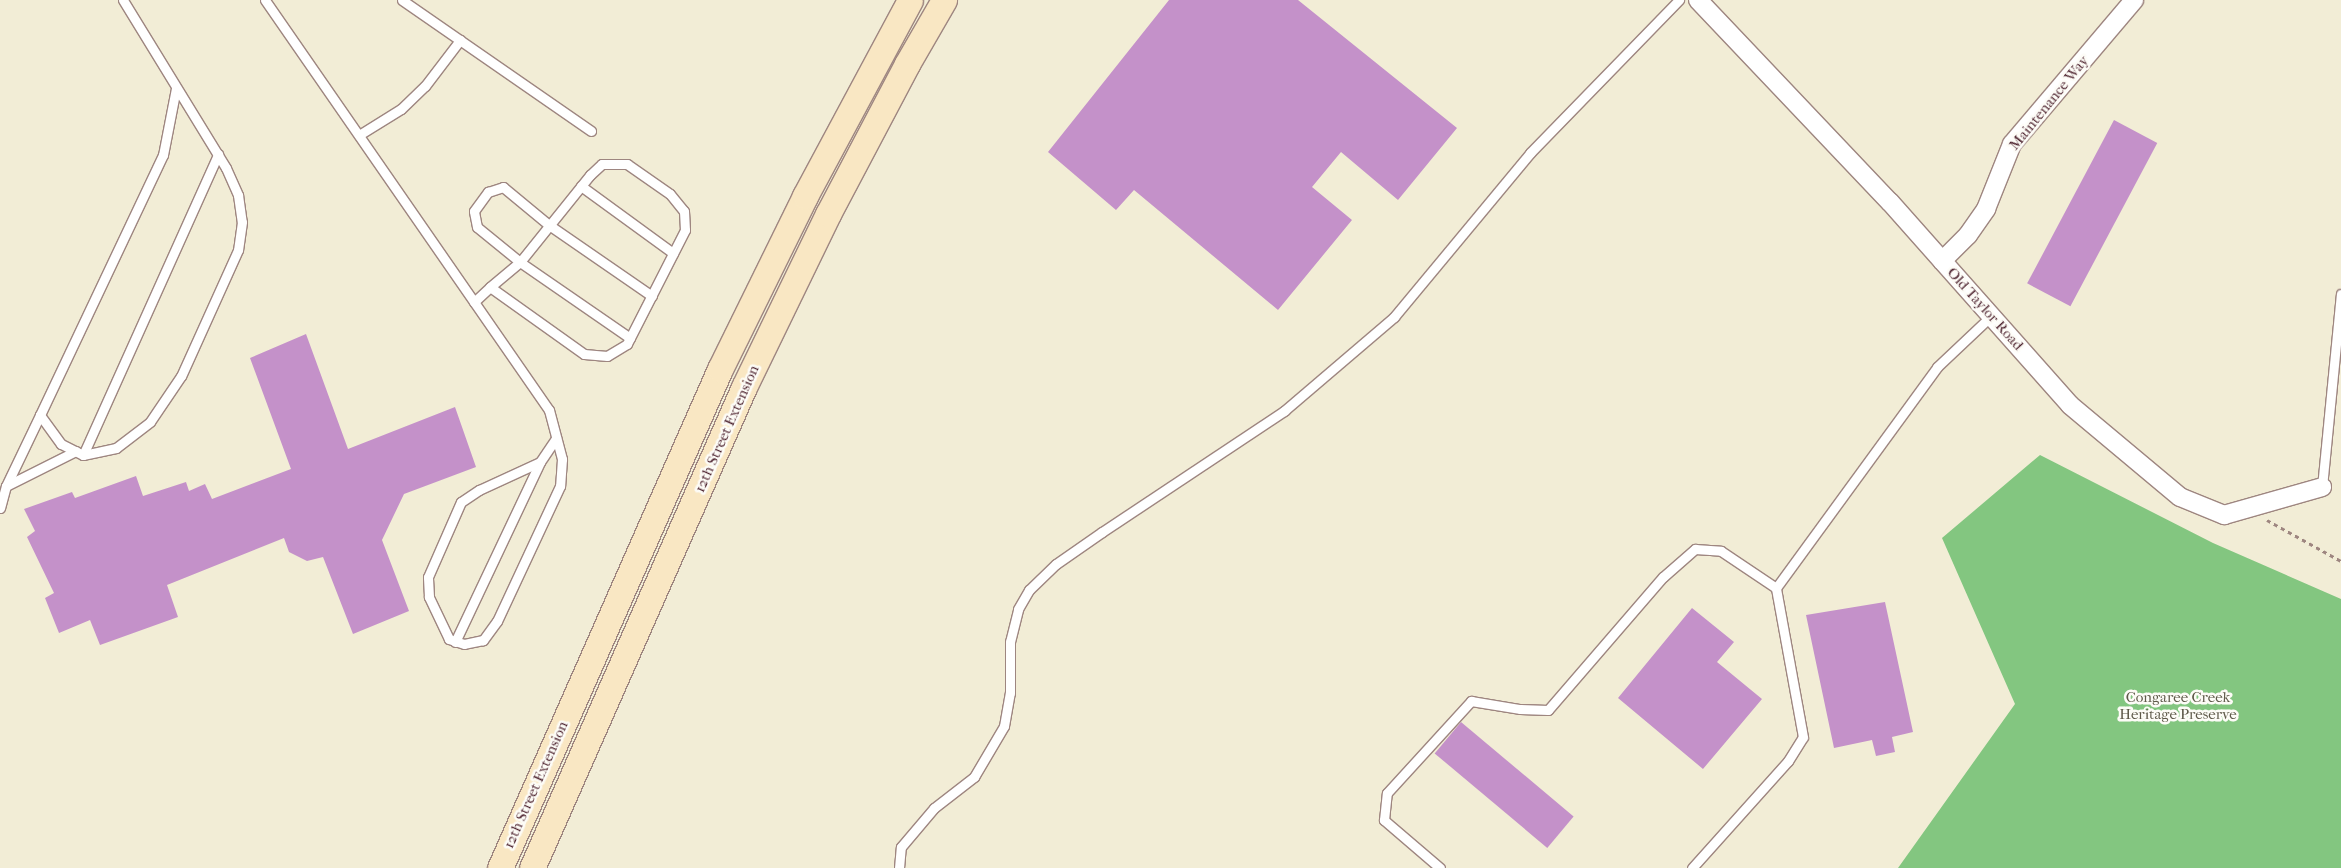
<!DOCTYPE html>
<html>
<head>
<meta charset="utf-8">
<style>
  body { margin:0 }
  #map { position:relative; width:2341px; height:868px; overflow:hidden; background:#f2edd6; font-family:"IM FELL French Canon",serif }
  div>[style] { position:absolute }
  .green>* { inset:0; background:#83c680 }
  .building>* { inset:0; background:#c491c9; transform-origin:0 0 }
  .path>* { height:3px; margin-top:-1.5px; transform-origin:0; background:repeating-linear-gradient(90deg,#9e8680 0 4px,transparent 0 8px) }
  .roads { filter:drop-shadow(1px 0 #9e8680) drop-shadow(-1px 0 #9e8680) drop-shadow(0 1px #9e8680) drop-shadow(0 -1px #9e8680) }
  .lane>* { height:9px; margin:-4.5px; padding:0 4.5px; transform-origin:4.5px; border-radius:4.5px; background:#fff }
  .street>* { height:18px; margin:-9px; padding:0 9px; transform-origin:9px; border-radius:9px; background:#fff }
  .secondary>* { height:25px; margin:-12.5px; padding:0 12.5px; transform-origin:12.5px; border-radius:12.5px; background:#f9e7c3 }
  span { translate:-50% -50%; white-space:nowrap; text-align:center; line-height:1.15; -webkit-text-stroke:5px #fdfcf7; paint-order:stroke }
  .street-label { font-size:15px; color:#4a1f2b }
  .park-label { font-size:15px; color:#5e5949 }
</style>
</head>
<body>
<div id="map">
  <div class="green">
    <div style="clip-path:polygon(2040px 455px,2213px 543px,2341px 599px,2341px 868px,1898px 868px,2015px 704px,1942px 538px)"></div>
  </div>
  <div class="building">
    <div style="clip-path:polygon(1169px 0,1298px 0,1457px 128px,1398px 200px,1341px 152px,1312px 187px,1352px 220px,1278px 310px,1134px 190px,1116px 210px,1048px 152px)"></div>
    <div style="left:2114px;top:120px;width:49px;height:185px;rotate:28deg"></div>
    <div style="clip-path:polygon(306px 334px,348px 449px,455px 407px,476px 467px,404px 494px,382px 540px,409px 611px,353px 634px,323px 557px,307px 561px,289px 552px,284px 538px,167px 585px,178px 617px,100px 645px,90px 620px,59px 633px,45px 598px,54px 593px,27px 537px,35px 531px,24px 509px,72px 492px,75px 498px,136px 476px,143px 496px,186px 482px,189px 491px,205px 484px,212px 499px,291px 469px,250px 358px)"></div>
    <div style="clip-path:polygon(1885px 602px,1913px 732px,1892px 737px,1895px 752px,1876px 756px,1872px 740px,1834px 748px,1806px 615px)"></div>
    <div style="clip-path:polygon(1692px 608px,1734px 642px,1717px 662px,1762px 699px,1703px 769px,1618px 698px)"></div>
    <div style="left:1461px;top:722px;width:147px;height:41px;rotate:40deg"></div>
  </div>
  <div class="path">
    <div style="left:2267px;top:520px;width:85px;rotate:29deg"></div>
  </div>
  <div class="roads">
    <div class="lane">
      <div style="left:123px;top:0;width:197px;rotate:58.5deg"></div>
      <div style="left:226px;top:168px;width:30px;rotate:66deg"></div>
      <div style="left:238px;top:195px;width:27px;rotate:82deg"></div>
      <div style="left:242px;top:222px;width:28px;rotate:98deg"></div>
      <div style="left:238px;top:250px;width:138px;rotate:114.3deg"></div>
      <div style="left:181px;top:376px;width:55px;rotate:124deg"></div>
      <div style="left:150px;top:422px;width:43px;rotate:142.6deg"></div>
      <div style="left:116px;top:448px;width:34px;rotate:168deg"></div>
      <div style="left:83px;top:455px;width:25px;rotate:-153deg"></div>
      <div style="left:61px;top:444px;width:36px;rotate:-126deg"></div>
      <div style="left:40px;top:415px;width:288px;rotate:-64.7deg"></div>
      <div style="left:163px;top:155px;width:68px;rotate:-79deg"></div>
      <div style="left:265px;top:0;width:499px;rotate:55.3deg"></div>
      <div style="left:549px;top:410px;width:51px;rotate:75.1deg"></div>
      <div style="left:562px;top:459px;width:27px;rotate:94deg"></div>
      <div style="left:560px;top:486px;width:149px;rotate:115deg"></div>
      <div style="left:497px;top:621px;width:24px;rotate:126deg"></div>
      <div style="left:483px;top:640px;width:19px;rotate:168deg"></div>
      <div style="left:464px;top:644px;width:16px;rotate:-162deg"></div>
      <div style="left:449px;top:639px;width:47px;rotate:-115.5deg"></div>
      <div style="left:429px;top:597px;width:20px;rotate:-93deg"></div>
      <div style="left:428px;top:577px;width:82px;rotate:-66.3deg"></div>
      <div style="left:461px;top:502px;width:22px;rotate:-34deg"></div>
      <div style="left:479px;top:490px;width:67px;rotate:-24.7deg"></div>
      <div style="left:540px;top:462px;width:29px;rotate:-56deg"></div>
      <div style="left:402px;top:0;width:230px;rotate:34.7deg"></div>
      <div style="left:359px;top:135px;width:49px;rotate:-31.8deg"></div>
      <div style="left:401px;top:109px;width:33px;rotate:-44deg"></div>
      <div style="left:425px;top:86px;width:58px;rotate:-52.7deg"></div>
      <div style="left:581px;top:186px;width:114px;rotate:36.1deg"></div>
      <div style="left:474px;top:302px;width:22px;rotate:-43deg"></div>
      <div style="left:490px;top:287px;width:39px;rotate:-40deg"></div>
      <div style="left:520px;top:262px;width:112px;rotate:-51.2deg"></div>
      <div style="left:590px;top:175px;width:16px;rotate:-43deg"></div>
      <div style="left:602px;top:164px;width:25px"></div>
      <div style="left:627px;top:164px;width:52px;rotate:34.9deg"></div>
      <div style="left:670px;top:194px;width:22px;rotate:51deg"></div>
      <div style="left:684px;top:211px;width:19px;rotate:87deg"></div>
      <div style="left:685px;top:230px;width:128px;rotate:117deg"></div>
      <div style="left:627px;top:344px;width:23px;rotate:149deg"></div>
      <div style="left:607px;top:356px;width:23px;rotate:-175deg"></div>
      <div style="left:584px;top:354px;width:115px;rotate:-144.5deg"></div>
      <div style="left:630px;top:338px;width:134px;rotate:-145.4deg"></div>
      <div style="left:520px;top:262px;width:55px;rotate:-140.9deg"></div>
      <div style="left:477px;top:227px;width:16px;rotate:-101deg"></div>
      <div style="left:474px;top:211px;width:24px;rotate:-54deg"></div>
      <div style="left:488px;top:192px;width:16px;rotate:-18deg"></div>
      <div style="left:503px;top:187px;width:60px;rotate:39.6deg"></div>
      <div style="left:549px;top:225px;width:125px;rotate:34.6deg"></div>
      <div style="left:83px;top:455px;width:330px;rotate:-65.8deg"></div>
      <div style="left:6px;top:486px;width:78px;rotate:-26.6deg"></div>
      <div style="left:2322px;top:487px;width:194px;rotate:-84.4deg"></div>
      <div style="left:0;top:508px;width:23px;rotate:-75deg"></div>
      <div style="left:6px;top:486px;width:79px;rotate:-64.4deg"></div>
      <div style="left:455px;top:642px;width:199px;rotate:-64.7deg"></div>
      <div style="left:899px;top:868px;width:21px;rotate:-85deg"></div>
      <div style="left:901px;top:847px;width:51px;rotate:-49.8deg"></div>
      <div style="left:934px;top:808px;width:51px;rotate:-37.8deg"></div>
      <div style="left:974px;top:777px;width:59px;rotate:-59.5deg"></div>
      <div style="left:1004px;top:726px;width:34px;rotate:-80deg"></div>
      <div style="left:1010px;top:693px;width:51px;rotate:-90deg"></div>
      <div style="left:1010px;top:642px;width:34px;rotate:-76deg"></div>
      <div style="left:1018px;top:609px;width:22px;rotate:-60deg"></div>
      <div style="left:1029px;top:590px;width:37px;rotate:-44deg"></div>
      <div style="left:1056px;top:564px;width:56px;rotate:-34.8deg"></div>
      <div style="left:1102px;top:532px;width:219px;rotate:-33.6deg"></div>
      <div style="left:1284px;top:411px;width:145px;rotate:-40.5deg"></div>
      <div style="left:1394px;top:317px;width:213px;rotate:-50.3deg"></div>
      <div style="left:1530px;top:153px;width:214px;rotate:-45.8deg"></div>
      <div style="left:1440px;top:868px;width:74px;rotate:-139.4deg"></div>
      <div style="left:1384px;top:820px;width:27px;rotate:-84deg"></div>
      <div style="left:1387px;top:793px;width:125px;rotate:-47.6deg"></div>
      <div style="left:1471px;top:701px;width:50px;rotate:9.3deg"></div>
      <div style="left:1520px;top:709px;width:28px;rotate:2deg"></div>
      <div style="left:1548px;top:710px;width:176px;rotate:-49.2deg"></div>
      <div style="left:1663px;top:577px;width:43px;rotate:-41.2deg"></div>
      <div style="left:1695px;top:549px;width:26px;rotate:4deg"></div>
      <div style="left:1721px;top:551px;width:66px;rotate:33.9deg"></div>
      <div style="left:1692px;top:868px;width:144px;rotate:-48.1deg"></div>
      <div style="left:1788px;top:761px;width:28px;rotate:-58deg"></div>
      <div style="left:1803px;top:737px;width:151px;rotate:-100.3deg"></div>
      <div style="left:1776px;top:588px;width:273px;rotate:-53.9deg"></div>
      <div style="left:1937px;top:367px;width:74px;rotate:-43.4deg"></div>
    </div>
    <div class="street">
      <div style="left:1698px;top:0;width:279px;rotate:46.5deg"></div>
      <div style="left:1890px;top:202px;width:271px;rotate:48.4deg"></div>
      <div style="left:2070px;top:405px;width:143px;rotate:39.9deg"></div>
      <div style="left:2180px;top:497px;width:48px;rotate:22.2deg"></div>
      <div style="left:2224px;top:515px;width:102px;rotate:-15.9deg"></div>
      <div style="left:1942px;top:261px;width:37px;rotate:-45deg"></div>
      <div style="left:1968px;top:235px;width:32px;rotate:-55deg"></div>
      <div style="left:1986px;top:209px;width:70px;rotate:-68.2deg"></div>
      <div style="left:2012px;top:144px;width:189px;rotate:-49.7deg"></div>
    </div>
    <div class="secondary">
      <div style="left:500px;top:868px;width:545px;rotate:-66.21deg"></div>
      <div style="left:720px;top:369px;width:193px;rotate:-63.8deg"></div>
      <div style="left:805px;top:196px;width:222px;rotate:-61.8deg"></div>
      <div style="left:532px;top:868px;width:526px;rotate:-66.21deg"></div>
      <div style="left:744px;top:387px;width:192px;rotate:-64.1deg"></div>
      <div style="left:828px;top:214px;width:170px;rotate:-62.2deg"></div>
      <div style="left:907px;top:64px;width:74px;rotate:-60deg"></div>
    </div>
  </div>
  <div class="street-label">
    <span style="left:2049px;top:103px;rotate:-51deg">Maintenance Way</span>
    <span style="left:1985px;top:309px;rotate:48deg">Old Taylor Road</span>
    <span style="left:727px;top:429px;rotate:-66deg">12th Street Extension</span>
    <span style="left:536px;top:785px;rotate:-66deg">12th Street Extension</span>
  </div>
  <div class="park-label">
    <span style="left:2178px;top:706px">Congaree Creek<br>Heritage Preserve</span>
  </div>
</div>
</body>
</html>
